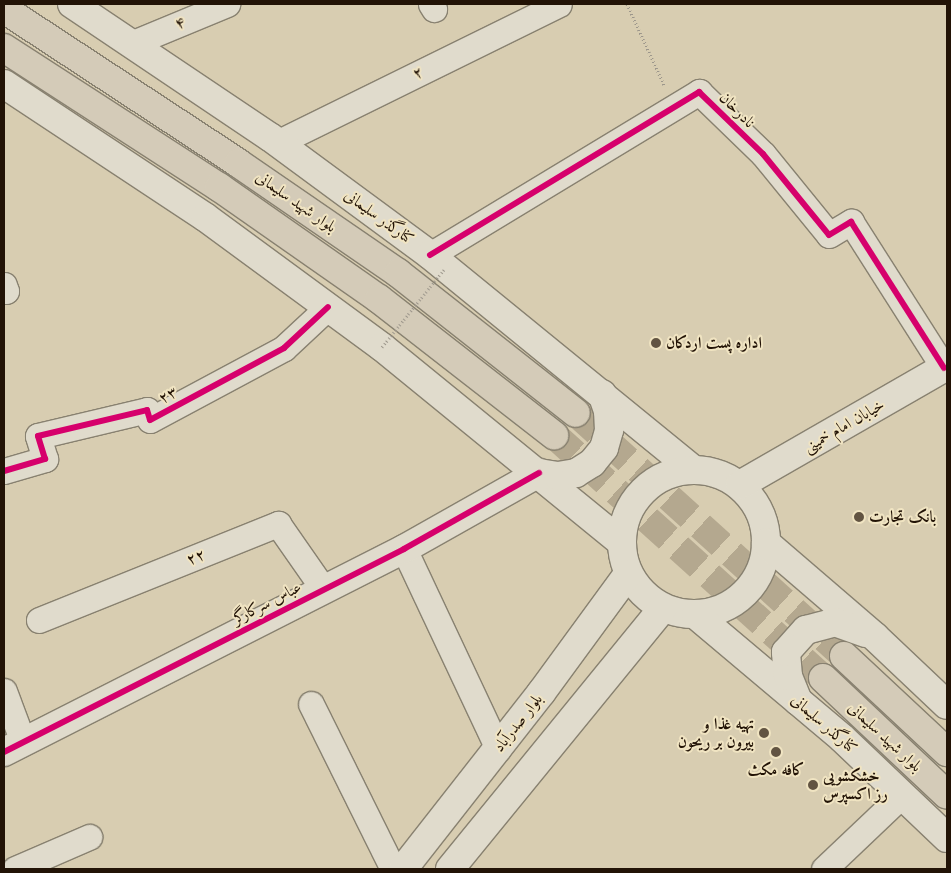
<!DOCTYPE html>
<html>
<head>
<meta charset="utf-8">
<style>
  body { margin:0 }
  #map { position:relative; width:951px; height:873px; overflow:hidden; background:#d8cdb1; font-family:Cardo,Amiri,serif }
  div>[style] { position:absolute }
  .primary-tunnel>* { height:28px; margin-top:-14px; transform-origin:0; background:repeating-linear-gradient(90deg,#b4a88f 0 28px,transparent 0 42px) }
  .path>* { height:3px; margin-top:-1.5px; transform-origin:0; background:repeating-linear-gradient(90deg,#9c968b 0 1px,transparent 0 3.5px) }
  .roads { filter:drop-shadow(1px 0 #888170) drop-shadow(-1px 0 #888170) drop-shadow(0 1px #888170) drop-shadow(0 -1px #888170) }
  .minor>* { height:25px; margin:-12.5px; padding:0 12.5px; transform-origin:12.5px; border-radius:12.5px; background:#e0dbcc }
  .tertiary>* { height:28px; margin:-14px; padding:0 14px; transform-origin:14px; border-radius:14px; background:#e0dbcc }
  .secondary>* { height:28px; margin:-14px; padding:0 14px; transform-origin:14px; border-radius:14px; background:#e0dbcc }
  .secondary>.ring { margin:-14px; padding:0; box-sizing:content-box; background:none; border:28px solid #e0dbcc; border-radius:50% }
  .primary>* { height:28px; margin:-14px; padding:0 14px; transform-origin:14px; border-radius:14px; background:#d4cbb8 }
  .path-bridge>* { height:3px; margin-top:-1.5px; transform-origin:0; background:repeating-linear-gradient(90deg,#9c968b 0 1px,transparent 0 3.5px) }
  .cycleway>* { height:6px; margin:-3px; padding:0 3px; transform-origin:3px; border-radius:3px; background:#d6006c }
  .dots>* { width:14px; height:14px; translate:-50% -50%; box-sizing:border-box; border:2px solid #f0e4c2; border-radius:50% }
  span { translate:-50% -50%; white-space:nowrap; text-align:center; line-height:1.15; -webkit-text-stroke:4px #f0e4c2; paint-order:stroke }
  .street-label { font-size:16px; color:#221306 }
  .poi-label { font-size:16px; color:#221306; font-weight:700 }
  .left { translate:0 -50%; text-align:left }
  .right { translate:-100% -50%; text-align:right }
  .frame { position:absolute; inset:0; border:5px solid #221306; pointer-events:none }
</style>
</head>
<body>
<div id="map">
  <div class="primary-tunnel">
    <div style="left:576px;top:413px;width:362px;rotate:42.2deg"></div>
    <div style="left:554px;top:435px;width:363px;rotate:42.1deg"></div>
  </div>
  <div class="path">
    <div style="left:627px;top:4px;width:89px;rotate:65.4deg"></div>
  </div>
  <div class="roads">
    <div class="minor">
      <div style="left:431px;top:4px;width:6px;rotate:59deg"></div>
      <div style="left:133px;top:43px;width:102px;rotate:-22.5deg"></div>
      <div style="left:277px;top:143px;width:314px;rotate:-26.2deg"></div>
      <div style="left:430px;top:255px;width:315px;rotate:-31.2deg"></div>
      <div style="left:699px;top:92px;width:89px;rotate:44.1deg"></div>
      <div style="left:763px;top:154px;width:104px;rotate:50.8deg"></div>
      <div style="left:829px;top:235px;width:26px;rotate:-31deg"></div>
      <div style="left:851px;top:222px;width:173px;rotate:57.5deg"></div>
      <div style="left:4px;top:285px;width:6px;rotate:72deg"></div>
      <div style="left:6px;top:291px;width:2px;rotate:180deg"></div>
      <div style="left:4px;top:471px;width:43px;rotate:-16.3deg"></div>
      <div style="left:45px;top:459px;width:24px;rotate:-107deg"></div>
      <div style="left:38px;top:436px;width:112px;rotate:-13.4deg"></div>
      <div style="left:147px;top:410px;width:10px;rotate:73deg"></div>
      <div style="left:150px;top:420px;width:152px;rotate:-28.2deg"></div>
      <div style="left:284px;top:348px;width:60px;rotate:-43deg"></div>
      <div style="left:404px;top:549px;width:221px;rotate:64.8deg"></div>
      <div style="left:39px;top:620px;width:258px;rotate:-21.9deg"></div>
      <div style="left:278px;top:524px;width:80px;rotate:55.1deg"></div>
      <div style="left:4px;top:691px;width:54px;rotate:69.6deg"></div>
      <div style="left:311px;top:704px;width:184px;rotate:63.6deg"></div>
      <div style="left:15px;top:869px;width:81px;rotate:-23.4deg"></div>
      <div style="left:824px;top:869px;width:108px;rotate:-43.5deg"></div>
    </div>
    <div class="tertiary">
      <div style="left:4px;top:752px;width:449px;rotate:-26.9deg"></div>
      <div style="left:404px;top:549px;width:155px;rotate:-29.4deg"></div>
    </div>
    <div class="secondary">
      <div style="left:72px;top:4px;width:239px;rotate:33.9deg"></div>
      <div style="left:270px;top:137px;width:199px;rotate:36.4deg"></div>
      <div style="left:430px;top:255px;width:340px;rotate:39.2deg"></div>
      <div style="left:4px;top:84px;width:241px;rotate:33.5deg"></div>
      <div style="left:205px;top:217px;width:220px;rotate:36.3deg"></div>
      <div style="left:382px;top:347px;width:308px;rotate:39.2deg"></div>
      <div class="ring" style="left:622px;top:470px;width:116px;height:116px"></div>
      <div style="left:539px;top:473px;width:19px;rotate:9deg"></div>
      <div style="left:558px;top:476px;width:18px;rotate:-9deg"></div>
      <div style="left:576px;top:473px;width:19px;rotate:-32deg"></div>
      <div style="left:592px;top:463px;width:19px;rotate:-51deg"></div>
      <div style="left:604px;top:448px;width:19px;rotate:-74deg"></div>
      <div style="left:609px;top:430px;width:19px;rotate:-93deg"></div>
      <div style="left:608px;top:411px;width:18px;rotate:-109deg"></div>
      <div style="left:740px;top:485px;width:239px;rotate:-29.9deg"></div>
      <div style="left:766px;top:543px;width:143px;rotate:40.7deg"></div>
      <div style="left:874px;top:636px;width:100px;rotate:43.4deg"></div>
      <div style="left:696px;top:615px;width:191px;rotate:40.1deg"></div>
      <div style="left:842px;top:738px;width:145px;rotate:43.6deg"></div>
      <div style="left:798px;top:701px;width:27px;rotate:-112deg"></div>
      <div style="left:788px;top:676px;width:24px;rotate:-95deg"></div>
      <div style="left:786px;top:652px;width:30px;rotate:-48deg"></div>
      <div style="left:806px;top:630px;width:30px;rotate:-15deg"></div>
      <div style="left:835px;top:622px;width:32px;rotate:20deg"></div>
      <div style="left:403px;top:869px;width:224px;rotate:-51.9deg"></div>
      <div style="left:541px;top:693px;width:147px;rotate:-53.8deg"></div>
      <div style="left:450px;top:869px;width:337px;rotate:-50.8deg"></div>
    </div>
    <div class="primary">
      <div style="left:4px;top:9px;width:280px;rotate:33.3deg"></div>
      <div style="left:238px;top:163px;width:194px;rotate:34.5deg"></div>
      <div style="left:398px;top:273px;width:226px;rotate:38.2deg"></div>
      <div style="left:4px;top:48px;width:256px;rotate:32.9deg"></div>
      <div style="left:219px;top:187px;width:195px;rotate:35deg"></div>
      <div style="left:379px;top:299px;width:222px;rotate:37.9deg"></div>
      <div style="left:844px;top:656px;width:141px;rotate:43deg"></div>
      <div style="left:823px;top:678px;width:170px;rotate:43.3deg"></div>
    </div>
  </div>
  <div class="path-bridge">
    <div style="left:382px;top:347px;width:102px;rotate:-51.3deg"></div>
  </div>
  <div class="cycleway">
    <div style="left:430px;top:255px;width:315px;rotate:-31.2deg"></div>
    <div style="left:699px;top:92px;width:89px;rotate:44.1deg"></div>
    <div style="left:763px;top:154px;width:104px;rotate:50.8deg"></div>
    <div style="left:829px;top:235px;width:26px;rotate:-31deg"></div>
    <div style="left:851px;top:222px;width:173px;rotate:57.5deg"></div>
    <div style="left:4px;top:471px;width:43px;rotate:-16.3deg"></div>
    <div style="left:45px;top:459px;width:24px;rotate:-107deg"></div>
    <div style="left:38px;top:436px;width:112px;rotate:-13.4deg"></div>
    <div style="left:147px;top:410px;width:10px;rotate:73deg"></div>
    <div style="left:150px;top:420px;width:152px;rotate:-28.2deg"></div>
    <div style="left:284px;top:348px;width:60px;rotate:-43deg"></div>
    <div style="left:4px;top:752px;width:449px;rotate:-26.9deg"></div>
    <div style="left:404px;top:549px;width:155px;rotate:-29.4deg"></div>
  </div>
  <div class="dots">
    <div style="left:656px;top:343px;background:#625442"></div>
    <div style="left:859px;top:517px;background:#625442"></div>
    <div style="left:764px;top:733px;background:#625442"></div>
    <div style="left:776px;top:752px;background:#625442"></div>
    <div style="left:813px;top:785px;background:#625442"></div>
  </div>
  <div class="street-label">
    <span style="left:180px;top:23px;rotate:-22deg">۴</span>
    <span style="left:418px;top:73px;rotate:-26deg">۲</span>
    <span style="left:737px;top:110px;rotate:45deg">نادرخان</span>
    <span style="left:296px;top:202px;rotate:35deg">بلوار شهید سلیمانی</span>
    <span style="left:379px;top:217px;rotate:36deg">کنارگذر سلیمانی</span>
    <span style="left:168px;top:395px;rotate:-28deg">۲۳</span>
    <span style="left:844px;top:426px;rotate:-30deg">خیابان امام خمینی</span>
    <span style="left:196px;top:557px;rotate:-22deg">۲۲</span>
    <span style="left:267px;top:603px;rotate:-27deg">عباس سرکارگر</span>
    <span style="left:518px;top:723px;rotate:-52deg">بلوار صدرآباد</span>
    <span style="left:824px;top:724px;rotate:41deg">کنارگذر سلیمانی</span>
    <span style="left:885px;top:737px;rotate:43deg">بلوار شهید سلیمانی</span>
  </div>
  <div class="poi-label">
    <span class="left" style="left:666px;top:343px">اداره پست اردکان</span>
    <span class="left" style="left:869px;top:517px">بانک تجارت</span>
    <span class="right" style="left:754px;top:733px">تهیه غذا و<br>بیرون بر ریحون</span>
    <span style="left:776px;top:770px">کافه مکث</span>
    <span class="left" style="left:823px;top:785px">خشکشویی<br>رز اکسپرس</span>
  </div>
  <div class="frame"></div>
</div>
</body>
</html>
